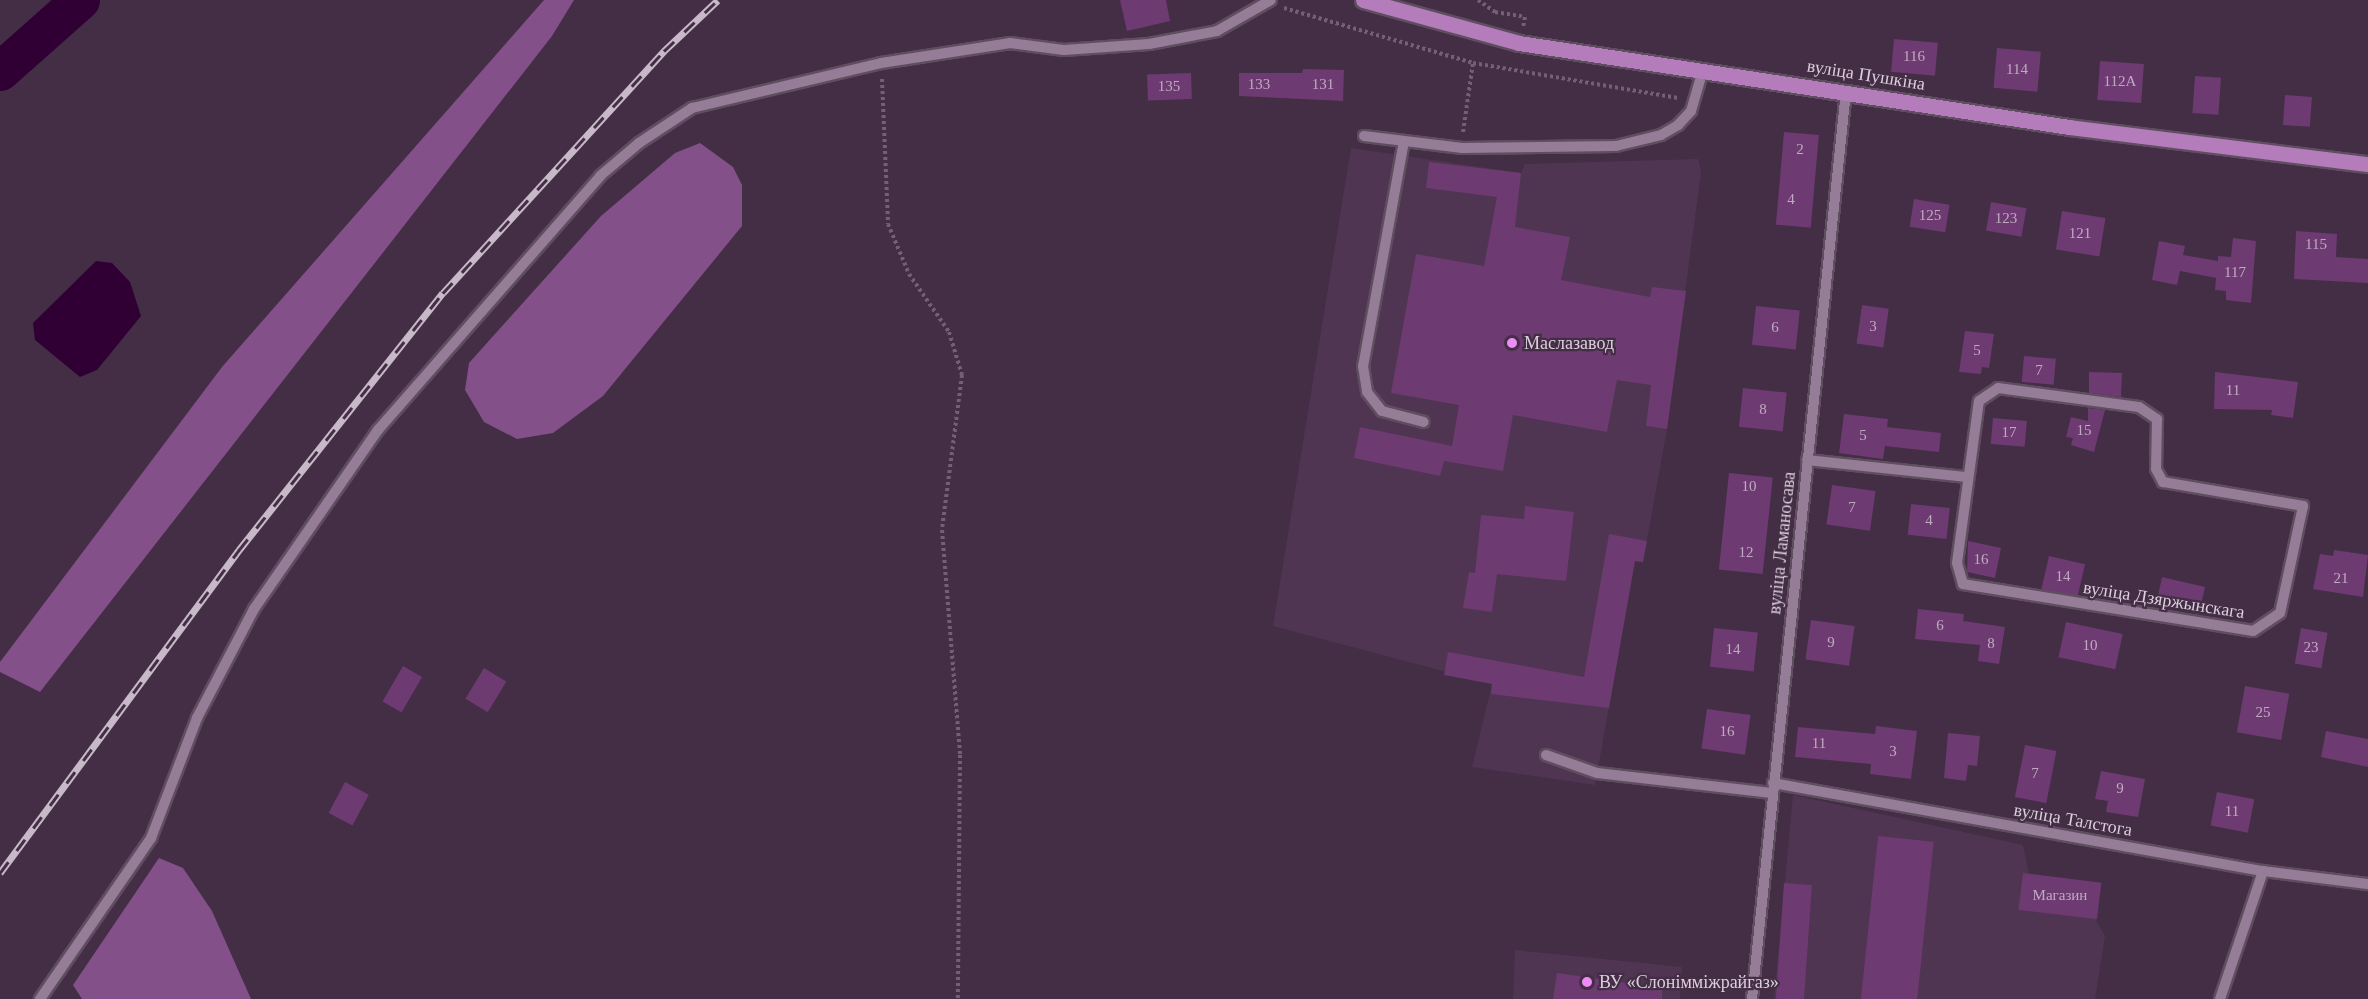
<!DOCTYPE html>
<html>
<head>
<meta charset="utf-8">
<style>
  body { margin:0 }
  #map { position:relative; width:2368px; height:999px; overflow:hidden; background:#432e45; font-family:"Times New Roman",serif }
  div>[style] { position:absolute }
  .built>* { inset:0; background:#4f3551 }
  .forest>* { inset:0; background:#845089 }
  .water>* { inset:0; background:#300035 }
  .river>* { height:39px; margin:-19.5px; padding:0 19.5px; transform-origin:19.5px; border-radius:19.5px; background:#300035 }
  .building>* { inset:0; background:#6d3a72; transform-origin:0 0 }
  .path>* { height:4px; margin-top:-2px; transform-origin:0; background:repeating-linear-gradient(90deg,#726074 0 3px,transparent 0 6px) }
  .roads { filter:drop-shadow(2px 0 #5f4d60) drop-shadow(-2px 0 #5f4d60) drop-shadow(0 2px #5f4d60) drop-shadow(0 -2px #5f4d60) }
  .minor>* { height:10px; margin:-5px; padding:0 5px; transform-origin:5px; border-radius:5px; background:#957c97 }
  .major>* { height:15px; margin:-7.5px; padding:0 7.5px; transform-origin:7.5px; border-radius:7.5px; background:#b57cbb }
  .rail>* { height:7px; margin-top:-3.5px; transform-origin:0; background:repeating-linear-gradient(90deg,#432e45 0 14px,#c7b9c8 0 28px); box-sizing:border-box; border-block:2px solid #c7b9c8 }
  .dots>* { width:16px; height:16px; translate:-50% -50%; box-sizing:border-box; border:3px solid #432e45; border-radius:50% }
  span { translate:-50% -50%; white-space:nowrap; text-align:center; line-height:1.15; -webkit-text-stroke:4.5px #432e45; paint-order:stroke }
  .number-label { font-size:15px; color:#c0aac2 }
  .number-label span { -webkit-text-stroke-width:0 }
  .street-label { font-size:18px; color:#dccfdd }
  .poi-label { font-size:18px; color:#dccfdd }
  .left { translate:0 -50%; text-align:left }
</style>
</head>
<body>
<div id="map">
  <div class="built">
    <div style="clip-path:polygon(1351px 148px,1521px 173px,1525px 164px,1698px 159px,1701px 172px,1667px 429px,1643px 562px,1635px 561px,1595px 785px,1472px 767px,1492px 684px,1273px 626px)"></div>
    <div style="clip-path:polygon(1793px 795px,2023px 845px,2029px 874px,2101px 883px,2096px 920px,2105px 936px,2095px 999px,1774px 999px)"></div>
    <div style="clip-path:polygon(1515px 950px,1682px 967px,1680px 999px,1513px 999px)"></div>
  </div>
  <div class="forest">
    <div style="clip-path:polygon(544px 0,574px 0,552px 36px,40px 692px,0 672px,0 662px,222px 367px)"></div>
    <div style="clip-path:polygon(700px 143px,733px 167px,742px 185px,742px 226px,603px 396px,553px 433px,517px 439px,484px 422px,465px 390px,469px 363px,601px 216px,675px 153px)"></div>
    <div style="clip-path:polygon(159px 858px,183px 868px,212px 911px,251px 999px,82px 999px,73px 985px)"></div>
  </div>
  <div class="water">
    <div style="clip-path:polygon(96px 261px,112px 263px,130px 282px,141px 316px,97px 370px,80px 377px,35px 340px,33px 323px)"></div>
  </div>
  <div class="river">
    <div style="left:0;top:71px;width:107px;rotate:-41.6deg"></div>
  </div>
  <div class="building">
    <div style="clip-path:polygon(1120px 0,1166px 0,1170px 21px,1127px 31px)"></div>
    <div style="left:1894px;top:39px;width:44px;height:33px;rotate:5deg"></div>
    <div style="left:1997px;top:48px;width:44px;height:40px;rotate:5deg"></div>
    <div style="left:2100px;top:61px;width:44px;height:39px;rotate:4deg"></div>
    <div style="clip-path:polygon(1303px 69px,1344px 70px,1343px 101px,1239px 96px,1239px 73px,1302px 73px)"></div>
    <div style="left:1191px;top:73px;width:26px;height:44px;rotate:88deg"></div>
    <div style="left:2195px;top:76px;width:26px;height:37px;rotate:4deg"></div>
    <div style="left:2285px;top:95px;width:27px;height:30px;rotate:4deg"></div>
    <div style="left:1784px;top:132px;width:35px;height:93px;rotate:5deg"></div>
    <div style="clip-path:polygon(1429px 162px,1521px 173px,1515px 227px,1570px 237px,1561px 280px,1650px 297px,1652px 287px,1686px 291px,1667px 429px,1646px 426px,1651px 385px,1617px 380px,1607px 432px,1513px 415px,1503px 471px,1444px 461px,1440px 476px,1354px 458px,1360px 427px,1452px 446px,1459px 405px,1391px 393px,1416px 254px,1484px 266px,1497px 197px,1426px 188px)"></div>
    <div style="left:1914px;top:199px;width:36px;height:28px;rotate:9deg"></div>
    <div style="left:1991px;top:202px;width:36px;height:29px;rotate:10deg"></div>
    <div style="left:2062px;top:211px;width:44px;height:39px;rotate:9deg"></div>
    <div style="clip-path:polygon(2296px 231px,2337px 234px,2336px 257px,2368px 259px,2368px 283px,2294px 279px)"></div>
    <div style="clip-path:polygon(2233px 238px,2256px 241px,2251px 303px,2226px 300px,2226px 291px,2215px 290px,2216px 278px,2180px 271px,2177px 285px,2152px 280px,2159px 241px,2185px 246px,2183px 255px,2218px 261px,2218px 256px,2231px 257px)"></div>
    <div style="left:1862px;top:305px;width:27px;height:39px;rotate:8deg"></div>
    <div style="left:1756px;top:306px;width:44px;height:39px;rotate:6deg"></div>
    <div style="clip-path:polygon(1965px 331px,1994px 334px,1989px 368px,1982px 367px,1981px 374px,1959px 372px)"></div>
    <div style="left:2024px;top:356px;width:32px;height:26px;rotate:5deg"></div>
    <div style="clip-path:polygon(2089px 372px,2122px 373px,2121px 397px,2089px 393px)"></div>
    <div style="clip-path:polygon(2215px 372px,2298px 382px,2293px 418px,2271px 415px,2272px 410px,2214px 409px)"></div>
    <div style="left:1743px;top:388px;width:44px;height:39px;rotate:6deg"></div>
    <div style="clip-path:polygon(2088px 408px,2105px 410px,2094px 452px,2071px 445px,2073px 438px,2066px 437px,2071px 417px,2088px 421px)"></div>
    <div style="clip-path:polygon(1844px 414px,1888px 419px,1887px 427px,1941px 433px,1939px 452px,1885px 446px,1883px 459px,1839px 453px)"></div>
    <div style="left:1993px;top:418px;width:34px;height:26px;rotate:5deg"></div>
    <div style="left:1729px;top:473px;width:44px;height:97px;rotate:6deg"></div>
    <div style="left:1832px;top:485px;width:44px;height:40px;rotate:8deg"></div>
    <div style="left:1911px;top:504px;width:39px;height:31px;rotate:6deg"></div>
    <div style="clip-path:polygon(1525px 506px,1574px 512px,1566px 581px,1497px 574px,1492px 612px,1463px 608px,1469px 572px,1475px 573px,1481px 515px,1524px 519px)"></div>
    <div style="clip-path:polygon(1609px 534px,1647px 541px,1643px 562px,1635px 561px,1609px 708px,1491px 694px,1492px 684px,1444px 675px,1448px 652px,1584px 677px)"></div>
    <div style="clip-path:polygon(1968px 541px,2001px 548px,1995px 578px,1967px 572px)"></div>
    <div style="clip-path:polygon(2334px 550px,2368px 555px,2363px 597px,2313px 589px,2320px 554px,2333px 556px)"></div>
    <div style="left:2049px;top:556px;width:37px;height:34px;rotate:13deg"></div>
    <div style="clip-path:polygon(2162px 577px,2205px 587px,2199px 614px,2169px 607px,2171px 599px,2158px 596px)"></div>
    <div style="clip-path:polygon(1918px 609px,1964px 614px,1963px 621px,2005px 627px,1999px 664px,1978px 661px,1980px 645px,1915px 639px)"></div>
    <div style="left:1811px;top:620px;width:44px;height:40px;rotate:8deg"></div>
    <div style="left:2066px;top:622px;width:58px;height:36px;rotate:12deg"></div>
    <div style="left:1714px;top:628px;width:44px;height:39px;rotate:6deg"></div>
    <div style="left:2301px;top:628px;width:27px;height:36px;rotate:10deg"></div>
    <div style="left:403px;top:666px;width:22px;height:41px;rotate:30deg"></div>
    <div style="left:484px;top:668px;width:26px;height:36px;rotate:31deg"></div>
    <div style="left:2245px;top:686px;width:45px;height:47px;rotate:10deg"></div>
    <div style="left:1707px;top:709px;width:44px;height:40px;rotate:8deg"></div>
    <div style="clip-path:polygon(1876px 726px,1917px 731px,1911px 779px,1870px 774px,1871px 764px,1795px 757px,1798px 727px,1875px 734px)"></div>
    <div style="clip-path:polygon(2326px 731px,2368px 739px,2368px 767px,2321px 757px)"></div>
    <div style="clip-path:polygon(1948px 733px,1980px 736px,1977px 766px,1968px 765px,1966px 781px,1944px 778px)"></div>
    <div style="left:2025px;top:745px;width:32px;height:53px;rotate:11deg"></div>
    <div style="clip-path:polygon(2101px 771px,2145px 779px,2138px 817px,2106px 812px,2108px 801px,2095px 799px)"></div>
    <div style="left:345px;top:782px;width:27px;height:35px;rotate:28deg"></div>
    <div style="left:2217px;top:792px;width:38px;height:34px;rotate:11deg"></div>
    <div style="left:1878px;top:836px;width:56px;height:164px;rotate:6deg"></div>
    <div style="left:2023px;top:873px;width:79px;height:37px;rotate:7deg"></div>
    <div style="left:1784px;top:883px;width:28px;height:116px;rotate:4deg"></div>
    <div style="clip-path:polygon(1557px 973px,1662px 988px,1662px 999px,1553px 999px)"></div>
  </div>
  <div class="path">
    <div style="left:1478px;top:0;width:21px;rotate:35deg"></div>
    <div style="left:1495px;top:12px;width:30px;rotate:9deg"></div>
    <div style="left:1525px;top:17px;width:10px;rotate:101deg"></div>
    <div style="left:1284px;top:8px;width:197px;rotate:16.2deg"></div>
    <div style="left:882px;top:79px;width:145px;rotate:87.6deg"></div>
    <div style="left:888px;top:224px;width:54px;rotate:67.2deg"></div>
    <div style="left:909px;top:274px;width:70px;rotate:55.4deg"></div>
    <div style="left:949px;top:332px;width:45px;rotate:73.2deg"></div>
    <div style="left:962px;top:375px;width:156px;rotate:97.4deg"></div>
    <div style="left:942px;top:530px;width:226px;rotate:85.4deg"></div>
    <div style="left:960px;top:755px;width:244px;rotate:90.5deg"></div>
    <div style="left:1463px;top:132px;width:70px;rotate:-81.8deg"></div>
    <div style="left:1473px;top:63px;width:208px;rotate:9.7deg"></div>
  </div>
  <div class="roads">
    <div class="minor">
      <div style="left:1364px;top:136px;width:99px;rotate:7deg"></div>
      <div style="left:1462px;top:148px;width:154px;rotate:-0.7deg"></div>
      <div style="left:1616px;top:146px;width:46px;rotate:-13.7deg"></div>
      <div style="left:1661px;top:135px;width:20px;rotate:-30deg"></div>
      <div style="left:1678px;top:125px;width:19px;rotate:-47deg"></div>
      <div style="left:1691px;top:111px;width:43px;rotate:-73.7deg"></div>
      <div style="left:1404px;top:141px;width:229px;rotate:100.3deg"></div>
      <div style="left:1363px;top:366px;width:26px;rotate:81deg"></div>
      <div style="left:1367px;top:392px;width:24px;rotate:52deg"></div>
      <div style="left:1382px;top:411px;width:43px;rotate:14.7deg"></div>
      <div style="left:1998px;top:388px;width:142px;rotate:7.7deg"></div>
      <div style="left:2139px;top:407px;width:22px;rotate:34deg"></div>
      <div style="left:2157px;top:419px;width:50px;rotate:91.1deg"></div>
      <div style="left:2156px;top:469px;width:15px;rotate:62deg"></div>
      <div style="left:2163px;top:482px;width:142px;rotate:9.7deg"></div>
      <div style="left:2303px;top:506px;width:109px;rotate:102.1deg"></div>
      <div style="left:2280px;top:613px;width:32px;rotate:146deg"></div>
      <div style="left:2253px;top:631px;width:294px;rotate:-170.8deg"></div>
      <div style="left:1963px;top:584px;width:22px;rotate:-106deg"></div>
      <div style="left:1957px;top:563px;width:163px;rotate:-82.3deg"></div>
      <div style="left:1979px;top:401px;width:23px;rotate:-34deg"></div>
      <div style="left:1807px;top:460px;width:161px;rotate:6.1deg"></div>
      <div style="left:1546px;top:755px;width:54px;rotate:19.4deg"></div>
      <div style="left:1597px;top:773px;width:176px;rotate:6.5deg"></div>
      <div style="left:1773px;top:783px;width:498px;rotate:10.2deg"></div>
      <div style="left:2263px;top:871px;width:106px;rotate:7.1deg"></div>
      <div style="left:40px;top:999px;width:196px;rotate:-55.4deg"></div>
      <div style="left:151px;top:838px;width:129px;rotate:-69deg"></div>
      <div style="left:197px;top:718px;width:123px;rotate:-62.4deg"></div>
      <div style="left:254px;top:609px;width:218px;rotate:-55.3deg"></div>
      <div style="left:378px;top:430px;width:337px;rotate:-48.8deg"></div>
      <div style="left:600px;top:176px;width:51px;rotate:-40.2deg"></div>
      <div style="left:639px;top:143px;width:64px;rotate:-33.4deg"></div>
      <div style="left:692px;top:108px;width:194px;rotate:-13.4deg"></div>
      <div style="left:881px;top:63px;width:131px;rotate:-8.8deg"></div>
      <div style="left:1010px;top:43px;width:54px;rotate:7.4deg"></div>
      <div style="left:1064px;top:50px;width:85px;rotate:-4deg"></div>
      <div style="left:1149px;top:44px;width:69px;rotate:-10.8deg"></div>
      <div style="left:1217px;top:31px;width:62px;rotate:-29.9deg"></div>
      <div style="left:1752px;top:999px;width:913px;rotate:-84.09deg"></div>
      <div style="left:2220px;top:999px;width:135px;rotate:-71.4deg"></div>
    </div>
    <div class="major">
      <div style="left:1363px;top:0;width:162px;rotate:15.4deg"></div>
      <div style="left:1519px;top:43px;width:556px;rotate:8.68deg"></div>
      <div style="left:2069px;top:127px;width:301px;rotate:7.1deg"></div>
    </div>
  </div>
  <div class="rail">
    <div style="left:0;top:873px;width:402px;rotate:-53.5deg"></div>
    <div style="left:239px;top:550px;width:328px;rotate:-51.6deg"></div>
    <div style="left:443px;top:293px;width:328px;rotate:-47.6deg"></div>
    <div style="left:664px;top:51px;width:74px;rotate:-43.4deg"></div>
  </div>
  <div class="dots">
    <div style="left:1512px;top:343px;background:#ee8bf8"></div>
    <div style="left:1587px;top:982px;background:#ee8bf8"></div>
  </div>
  <div class="number-label">
    <span style="left:1914px;top:57px">116</span>
    <span style="left:2017px;top:70px">114</span>
    <span style="left:2120px;top:82px">112А</span>
    <span style="left:1259px;top:85px">133</span>
    <span style="left:1323px;top:85px">131</span>
    <span style="left:1169px;top:87px">135</span>
    <span style="left:1800px;top:150px">2</span>
    <span style="left:1791px;top:200px">4</span>
    <span style="left:1930px;top:216px">125</span>
    <span style="left:2006px;top:219px">123</span>
    <span style="left:2080px;top:234px">121</span>
    <span style="left:2316px;top:245px">115</span>
    <span style="left:2235px;top:273px">117</span>
    <span style="left:1873px;top:327px">3</span>
    <span style="left:1775px;top:328px">6</span>
    <span style="left:1977px;top:351px">5</span>
    <span style="left:2039px;top:371px">7</span>
    <span style="left:2233px;top:391px">11</span>
    <span style="left:1763px;top:410px">8</span>
    <span style="left:2084px;top:431px">15</span>
    <span style="left:2009px;top:433px">17</span>
    <span style="left:1863px;top:436px">5</span>
    <span style="left:1749px;top:487px">10</span>
    <span style="left:1852px;top:508px">7</span>
    <span style="left:1929px;top:521px">4</span>
    <span style="left:1746px;top:553px">12</span>
    <span style="left:1981px;top:560px">16</span>
    <span style="left:2063px;top:577px">14</span>
    <span style="left:2341px;top:579px">21</span>
    <span style="left:1940px;top:626px">6</span>
    <span style="left:1831px;top:643px">9</span>
    <span style="left:1991px;top:644px">8</span>
    <span style="left:2090px;top:646px">10</span>
    <span style="left:2311px;top:648px">23</span>
    <span style="left:1733px;top:650px">14</span>
    <span style="left:2263px;top:713px">25</span>
    <span style="left:1727px;top:732px">16</span>
    <span style="left:1819px;top:744px">11</span>
    <span style="left:1893px;top:752px">3</span>
    <span style="left:2035px;top:774px">7</span>
    <span style="left:2120px;top:789px">9</span>
    <span style="left:2232px;top:812px">11</span>
    <span style="left:2060px;top:896px">Магазин</span>
  </div>
  <div class="street-label">
    <span style="left:1866px;top:75px;rotate:9deg">вуліца Пушкіна</span>
    <span style="left:1782px;top:543px;rotate:-84deg">вуліца Ламаносава</span>
    <span style="left:2164px;top:600px;rotate:9deg">вуліца Дзяржынскага</span>
    <span style="left:2073px;top:820px;rotate:10deg">вуліца Талстога</span>
  </div>
  <div class="poi-label">
    <span class="left" style="left:1524px;top:343px">Маслазавод</span>
    <span class="left" style="left:1599px;top:982px">ВУ «Слонімміжрайгаз»</span>
  </div>
</div>
</body>
</html>
